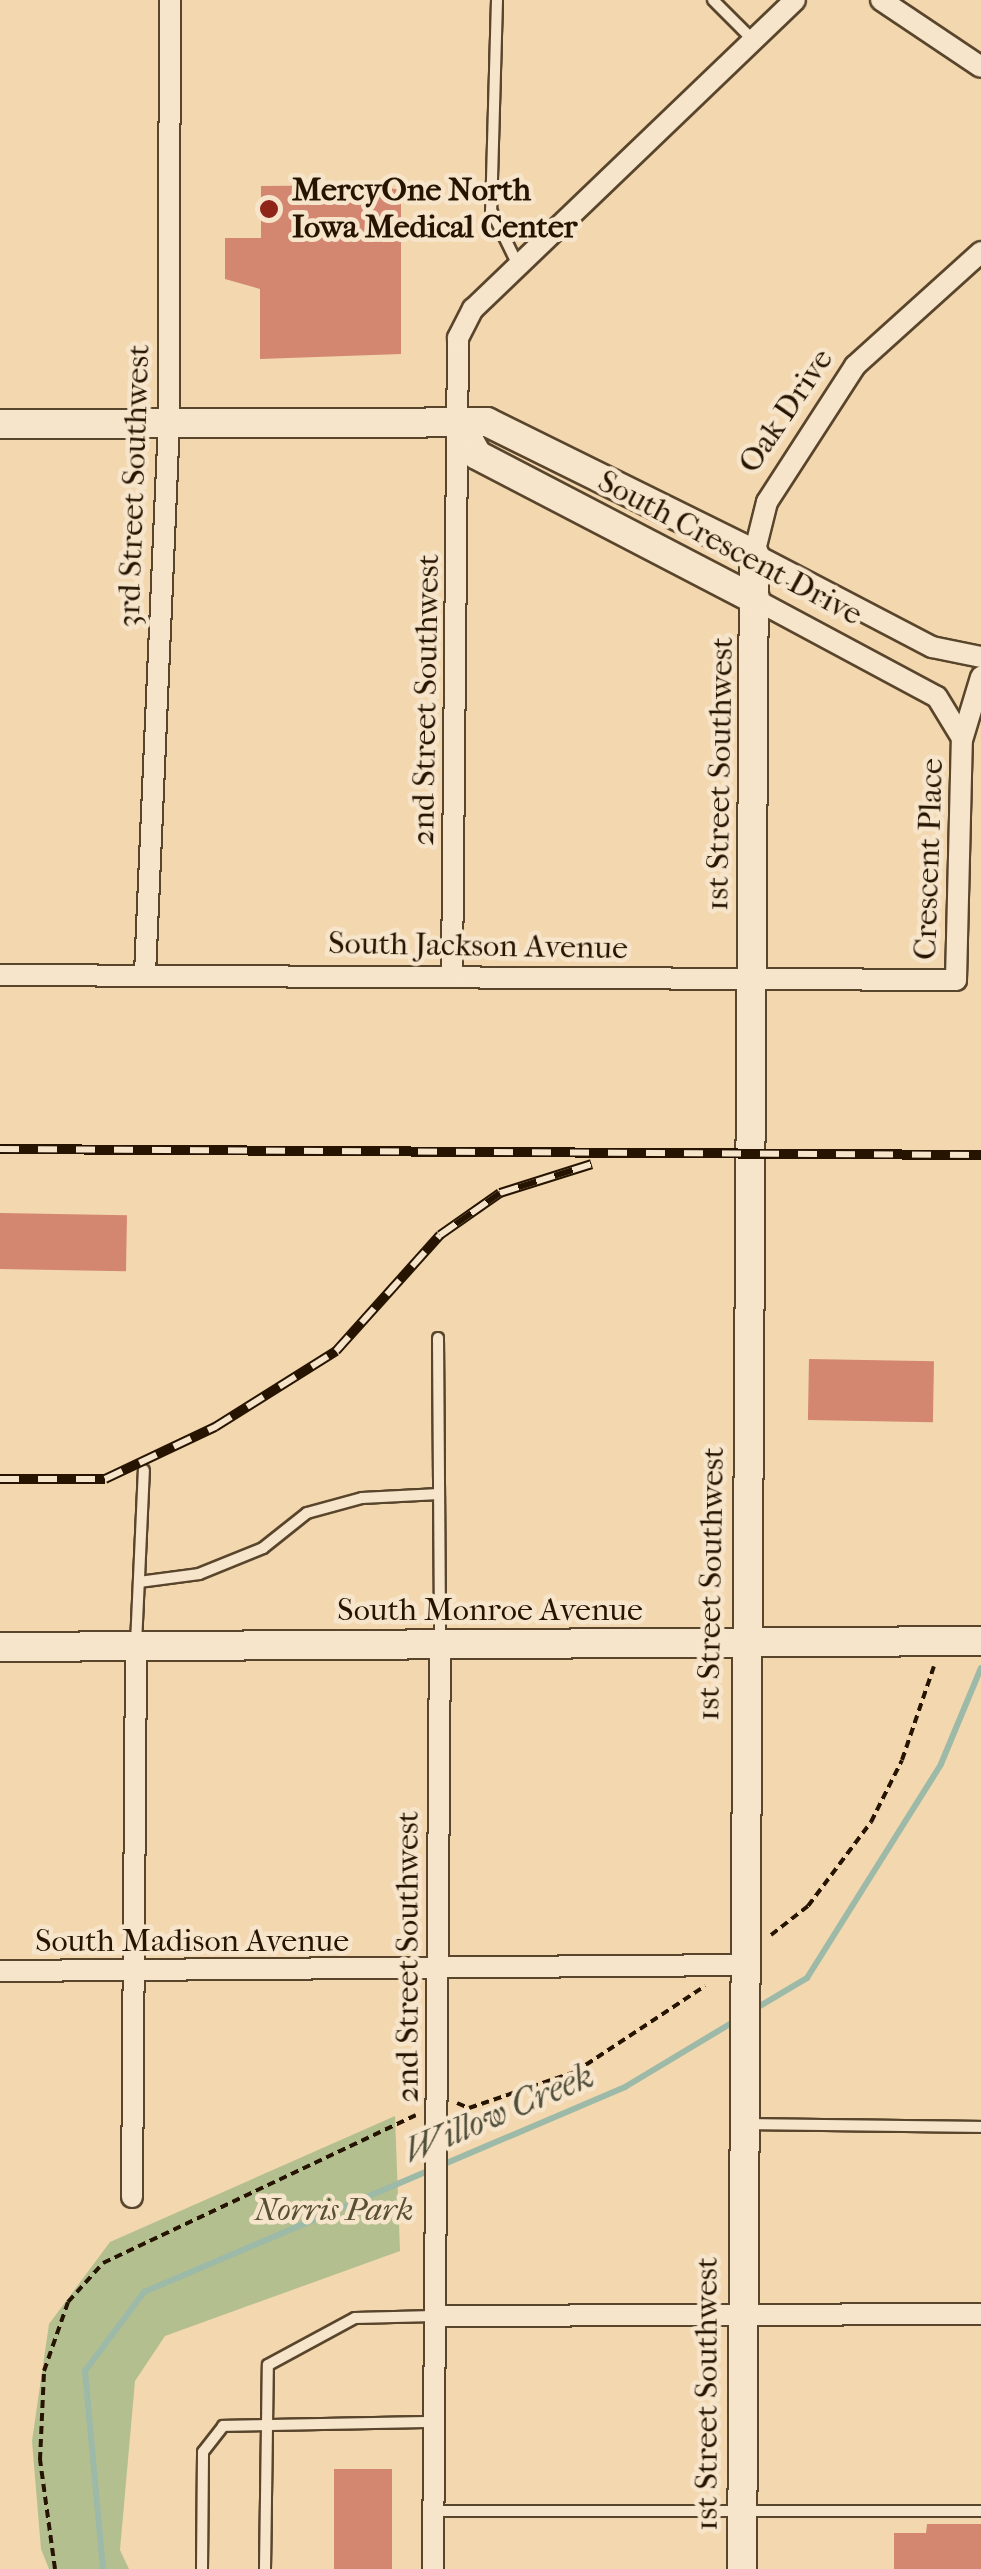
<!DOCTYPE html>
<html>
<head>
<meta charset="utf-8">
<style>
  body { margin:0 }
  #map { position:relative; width:981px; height:2569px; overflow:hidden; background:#f2d7af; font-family:"IM FELL French Canon",serif }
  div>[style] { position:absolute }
  .green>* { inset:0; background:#b4bf90 }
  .stream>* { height:6px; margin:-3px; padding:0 3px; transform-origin:3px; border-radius:3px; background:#9cbaa7 }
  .building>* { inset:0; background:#d38770; transform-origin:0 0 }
  .path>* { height:4px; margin-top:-2px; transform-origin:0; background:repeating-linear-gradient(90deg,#261400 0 8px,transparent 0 13px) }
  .roads { filter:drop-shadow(2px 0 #59452c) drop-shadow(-2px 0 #59452c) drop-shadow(0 2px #59452c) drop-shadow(0 -2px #59452c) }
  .lane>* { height:10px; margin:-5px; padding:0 5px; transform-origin:5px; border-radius:5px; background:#f7e5cb }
  .street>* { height:20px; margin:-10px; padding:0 10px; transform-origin:10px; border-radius:10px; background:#f7e5cb }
  .secondary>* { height:28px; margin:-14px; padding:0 14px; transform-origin:14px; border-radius:14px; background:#f7e5cb }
  .rail>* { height:10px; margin-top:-5px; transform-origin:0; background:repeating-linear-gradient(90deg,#f7e5cb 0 19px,#261400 0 38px); box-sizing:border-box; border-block:2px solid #261400 }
  .dots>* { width:28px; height:28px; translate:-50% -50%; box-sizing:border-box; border:5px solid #f7e5cb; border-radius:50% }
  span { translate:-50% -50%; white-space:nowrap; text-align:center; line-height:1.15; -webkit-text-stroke:9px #f7e5cb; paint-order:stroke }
  .poi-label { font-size:32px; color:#261400; font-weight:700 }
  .left { translate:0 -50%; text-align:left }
  .street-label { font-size:32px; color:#261400 }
  .park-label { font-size:32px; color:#585032; font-style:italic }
  .water-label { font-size:35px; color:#4f4e3a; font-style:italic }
</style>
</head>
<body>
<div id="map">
  <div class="green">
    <div style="clip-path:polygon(395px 2116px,400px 2251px,165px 2336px,135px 2381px,120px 2550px,129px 2569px,49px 2569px,41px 2549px,32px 2441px,49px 2324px,110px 2242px)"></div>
  </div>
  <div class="stream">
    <div style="left:753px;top:2010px;width:63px;rotate:-30.7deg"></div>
    <div style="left:807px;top:1978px;width:252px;rotate:-57.9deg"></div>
    <div style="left:941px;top:1764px;width:104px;rotate:-67.4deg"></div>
    <div style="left:103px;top:2569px;width:199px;rotate:-95.2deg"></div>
    <div style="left:85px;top:2371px;width:99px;rotate:-53.2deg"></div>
    <div style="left:144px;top:2292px;width:523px;rotate:-23.08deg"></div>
    <div style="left:625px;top:2087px;width:132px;rotate:-31deg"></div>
  </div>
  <div class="building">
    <div style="clip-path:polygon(372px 185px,401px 190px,401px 354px,260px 359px,260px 289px,225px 279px,225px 238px,261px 238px,261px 186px)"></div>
    <div style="left:0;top:1213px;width:127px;height:56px;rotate:1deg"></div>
    <div style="left:809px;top:1359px;width:125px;height:61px;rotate:1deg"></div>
    <div style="left:334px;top:2469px;width:58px;height:100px"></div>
    <div style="clip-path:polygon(927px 2524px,981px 2524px,981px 2569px,894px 2569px,894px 2533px,926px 2533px)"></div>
  </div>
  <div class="path">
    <div style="left:771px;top:1935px;width:47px;rotate:-38.1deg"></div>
    <div style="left:808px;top:1906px;width:105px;rotate:-53.1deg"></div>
    <div style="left:871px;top:1822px;width:69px;rotate:-63.4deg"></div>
    <div style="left:902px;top:1760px;width:99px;rotate:-71.2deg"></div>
    <div style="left:457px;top:2103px;width:13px;rotate:23deg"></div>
    <div style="left:469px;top:2108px;width:112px;rotate:-18.8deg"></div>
    <div style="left:575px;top:2072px;width:156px;rotate:-33.5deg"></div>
    <div style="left:55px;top:2569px;width:110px;rotate:-97.8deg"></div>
    <div style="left:40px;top:2460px;width:89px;rotate:-87.4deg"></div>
    <div style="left:44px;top:2371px;width:73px;rotate:-70.8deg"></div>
    <div style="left:68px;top:2302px;width:52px;rotate:-48.1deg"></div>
    <div style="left:103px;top:2263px;width:346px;rotate:-25.3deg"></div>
  </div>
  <div class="roads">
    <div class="lane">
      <div style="left:497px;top:0;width:210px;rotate:91.6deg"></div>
      <div style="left:491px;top:210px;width:61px;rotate:63.9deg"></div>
      <div style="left:713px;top:0;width:57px;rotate:45deg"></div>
      <div style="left:438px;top:1338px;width:304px;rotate:89.6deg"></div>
      <div style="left:139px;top:1582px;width:61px;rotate:-7.6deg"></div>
      <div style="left:199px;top:1574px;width:69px;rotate:-22.1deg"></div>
      <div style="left:263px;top:1548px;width:56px;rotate:-38.5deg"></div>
      <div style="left:307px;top:1513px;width:57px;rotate:-15.3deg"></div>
      <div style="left:362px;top:1498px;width:77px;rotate:-3deg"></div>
      <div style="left:136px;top:1644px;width:174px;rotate:-87.4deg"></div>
      <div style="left:747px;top:2124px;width:234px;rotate:0.7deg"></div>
      <div style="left:434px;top:2511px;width:547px"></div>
      <div style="left:202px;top:2569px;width:117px;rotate:-89.5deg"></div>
      <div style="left:203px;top:2452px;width:33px;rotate:-52deg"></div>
      <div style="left:223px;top:2426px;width:211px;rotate:-1.1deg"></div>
      <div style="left:265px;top:2569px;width:204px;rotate:-89.2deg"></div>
      <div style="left:268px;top:2365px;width:99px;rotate:-28.4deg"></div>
      <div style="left:355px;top:2318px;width:79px;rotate:-1.5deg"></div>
    </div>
    <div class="street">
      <div style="left:881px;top:0;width:120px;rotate:33.8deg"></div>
      <div style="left:981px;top:252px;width:170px;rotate:137.9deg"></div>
      <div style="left:855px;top:366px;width:162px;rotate:122.9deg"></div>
      <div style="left:767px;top:502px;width:54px;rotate:104deg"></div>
      <div style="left:754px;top:554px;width:201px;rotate:27.6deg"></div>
      <div style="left:932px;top:647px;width:50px;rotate:11.5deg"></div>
      <div style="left:756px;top:600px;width:205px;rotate:28.2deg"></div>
      <div style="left:937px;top:697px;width:48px;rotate:58.6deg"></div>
      <div style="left:145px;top:974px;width:553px;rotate:-87.51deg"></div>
      <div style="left:169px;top:422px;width:422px;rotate:-89.9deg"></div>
      <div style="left:0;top:975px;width:956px;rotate:0.3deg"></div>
      <div style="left:956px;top:980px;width:240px;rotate:-88.6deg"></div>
      <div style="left:962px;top:740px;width:66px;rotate:-73.2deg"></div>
      <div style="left:452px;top:976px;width:638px;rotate:-89.46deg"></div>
      <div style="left:458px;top:338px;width:33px;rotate:-63deg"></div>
      <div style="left:473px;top:309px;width:446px;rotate:-43.8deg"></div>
      <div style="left:0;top:1971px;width:744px;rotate:-0.46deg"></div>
      <div style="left:132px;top:2197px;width:550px;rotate:-89.58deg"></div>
      <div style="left:435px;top:2316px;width:546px;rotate:-0.21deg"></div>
      <div style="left:433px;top:2569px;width:924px;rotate:-89.57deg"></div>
    </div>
    <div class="secondary">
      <div style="left:0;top:424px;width:487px;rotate:-0.2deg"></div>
      <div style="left:487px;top:422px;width:298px;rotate:26.3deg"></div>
      <div style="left:754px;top:554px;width:2015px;rotate:90.34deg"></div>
      <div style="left:460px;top:424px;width:35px;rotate:61deg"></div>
      <div style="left:477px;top:455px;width:314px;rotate:27.5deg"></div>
      <div style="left:0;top:1647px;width:981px;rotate:-0.35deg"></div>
    </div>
  </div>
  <div class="rail">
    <div style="left:0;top:1149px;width:981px;rotate:0.35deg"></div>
    <div style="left:0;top:1479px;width:105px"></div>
    <div style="left:105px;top:1479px;width:122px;rotate:-25.3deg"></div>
    <div style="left:215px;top:1427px;width:143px;rotate:-32.1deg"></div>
    <div style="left:336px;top:1351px;width:156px;rotate:-48.1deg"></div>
    <div style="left:440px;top:1235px;width:73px;rotate:-35deg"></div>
    <div style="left:500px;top:1193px;width:96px;rotate:-17.5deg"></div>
  </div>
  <div class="dots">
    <div style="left:269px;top:209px;background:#8f2418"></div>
  </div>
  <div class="poi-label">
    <span class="left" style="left:292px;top:209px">MercyOne North<br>Iowa Medical Center</span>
  </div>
  <div class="street-label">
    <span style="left:786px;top:411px;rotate:-56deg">Oak Drive</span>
    <span style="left:134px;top:486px;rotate:-88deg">3rd Street Southwest</span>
    <span style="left:730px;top:548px;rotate:28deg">South Crescent Drive</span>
    <span style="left:426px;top:700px;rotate:-89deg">2nd Street Southwest</span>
    <span style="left:720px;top:774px;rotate:-89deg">1st Street Southwest</span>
    <span style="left:929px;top:859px;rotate:-88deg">Crescent Place</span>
    <span style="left:478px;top:946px;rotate:1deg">South Jackson Avenue</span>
    <span style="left:711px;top:1584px;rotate:-89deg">1st Street Southwest</span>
    <span style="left:490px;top:1610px">South Monroe Avenue</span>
    <span style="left:192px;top:1941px">South Madison Avenue</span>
    <span style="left:408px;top:1957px;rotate:-90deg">2nd Street Southwest</span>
    <span style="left:707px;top:2394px;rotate:-90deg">1st Street Southwest</span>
  </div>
  <div class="park-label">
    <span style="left:334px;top:2210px">Norris Park</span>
  </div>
  <div class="water-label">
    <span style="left:499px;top:2114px;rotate:-23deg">Willow Creek</span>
  </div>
</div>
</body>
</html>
